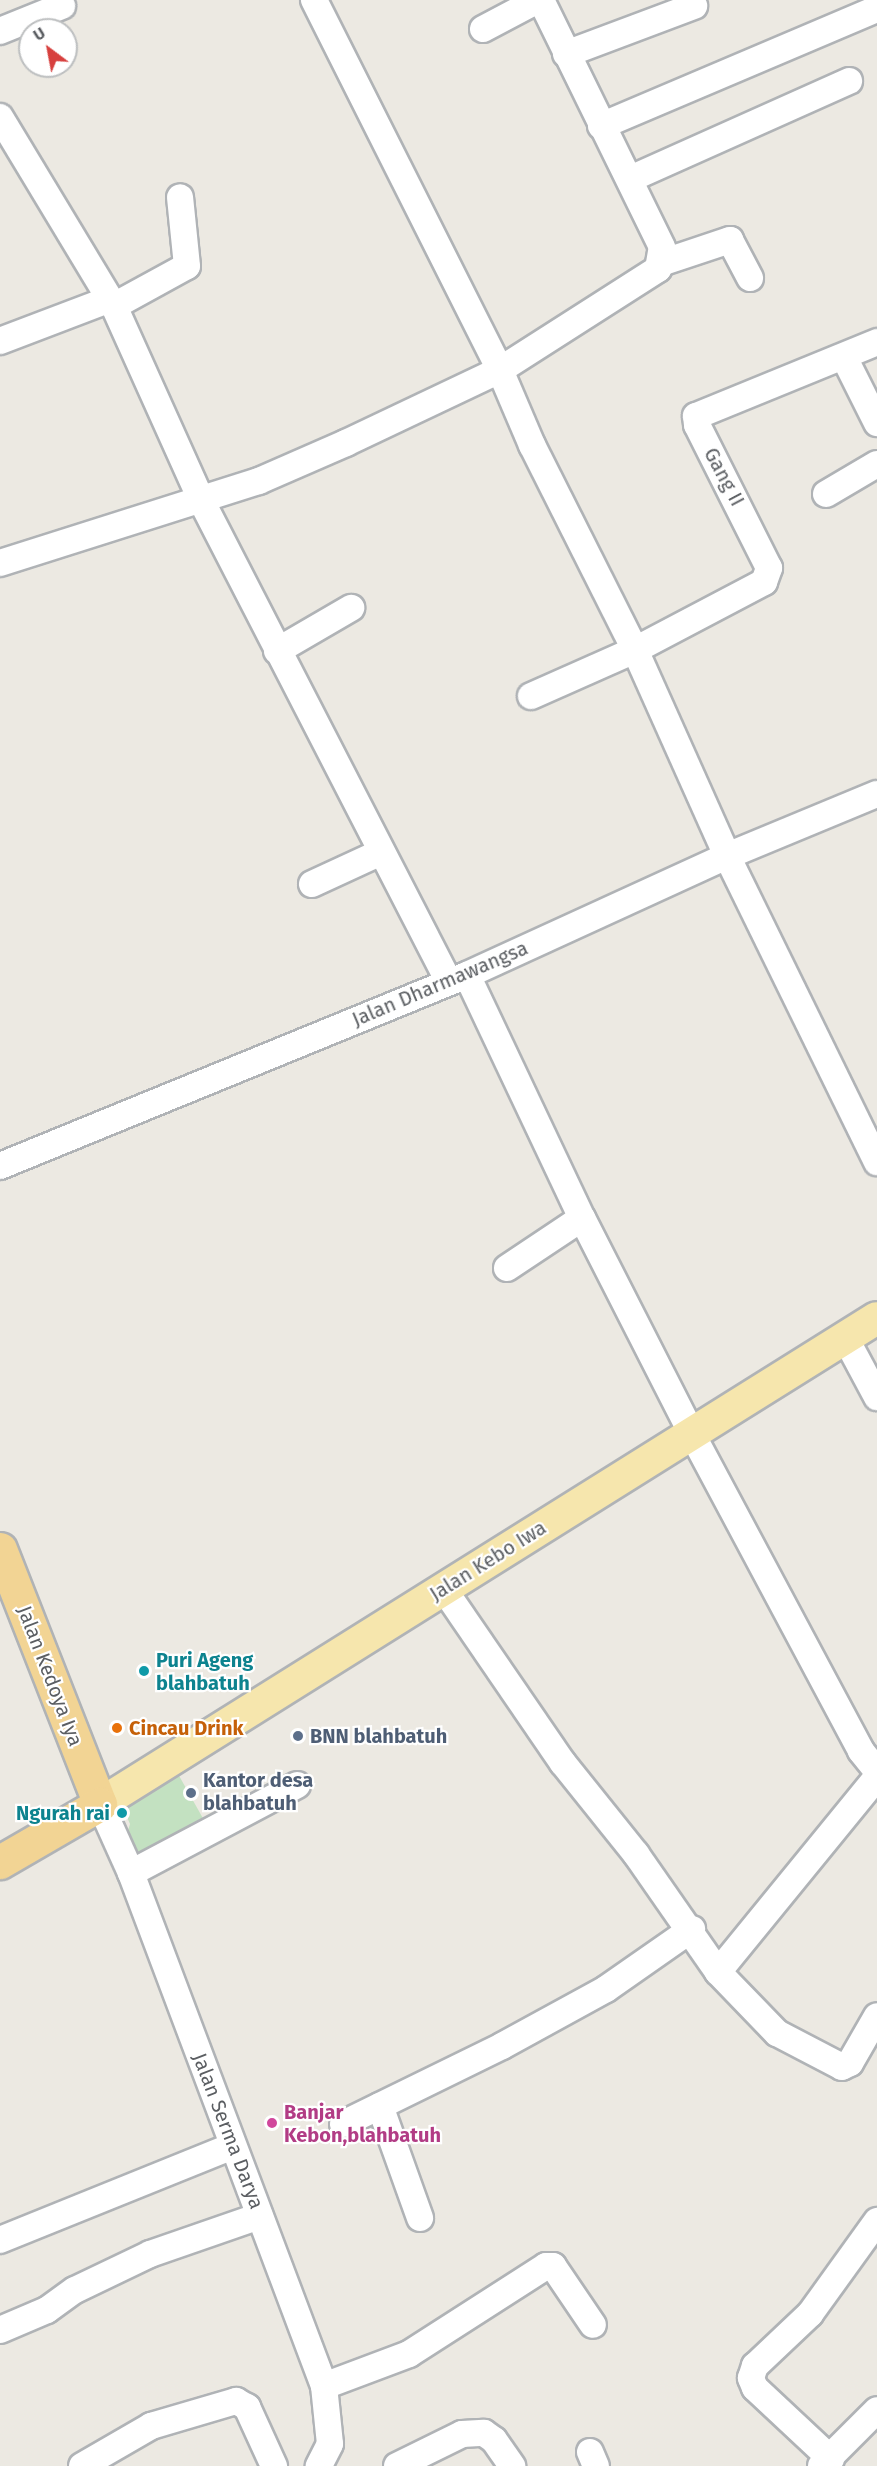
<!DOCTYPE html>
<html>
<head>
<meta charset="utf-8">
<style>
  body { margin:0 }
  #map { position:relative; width:877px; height:2466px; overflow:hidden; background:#ece9e2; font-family:"Fira Sans",sans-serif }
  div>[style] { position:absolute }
  .green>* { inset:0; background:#c3e1c1 }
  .roads { filter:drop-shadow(2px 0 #b0b3b6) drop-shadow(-2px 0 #b0b3b6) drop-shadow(0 2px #b0b3b6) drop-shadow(0 -2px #b0b3b6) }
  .minor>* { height:26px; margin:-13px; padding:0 13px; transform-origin:13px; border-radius:13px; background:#fff }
  .major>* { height:32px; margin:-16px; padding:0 16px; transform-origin:16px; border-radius:16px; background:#f6e6ad }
  .highway>* { height:33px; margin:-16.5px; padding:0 16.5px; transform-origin:16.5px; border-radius:16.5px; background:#f2d494 }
  .dots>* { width:16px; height:16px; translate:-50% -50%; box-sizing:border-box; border:3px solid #fff; border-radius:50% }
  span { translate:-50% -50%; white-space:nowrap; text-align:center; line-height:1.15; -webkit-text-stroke:4.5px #fff; paint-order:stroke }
  .street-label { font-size:20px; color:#5b5e62 }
  .culture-label { font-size:20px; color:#0d838f; font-weight:700 }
  .left { translate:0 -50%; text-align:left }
  .right { translate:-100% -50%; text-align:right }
  .food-label { font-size:20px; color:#c56008; font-weight:700 }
  .service-label { font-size:20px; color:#4e5e75; font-weight:700 }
  .hotel-label { font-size:20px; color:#b23c85; font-weight:700 }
  .north { position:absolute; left:18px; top:18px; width:60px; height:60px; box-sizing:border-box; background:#fff; border:2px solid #bdbfc0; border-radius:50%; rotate:328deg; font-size:16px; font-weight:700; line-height:24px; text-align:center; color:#5b5e62 }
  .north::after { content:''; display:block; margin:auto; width:21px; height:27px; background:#d7403e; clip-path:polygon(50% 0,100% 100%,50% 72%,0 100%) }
</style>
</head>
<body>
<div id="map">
  <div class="green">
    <div style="clip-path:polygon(173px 1765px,209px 1829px,142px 1865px,137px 1854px,131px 1857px,127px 1848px,133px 1844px,127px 1834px,130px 1824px,124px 1810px,135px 1790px)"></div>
  </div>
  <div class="roads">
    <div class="minor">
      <div style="left:314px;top:0;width:414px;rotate:63.3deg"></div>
      <div style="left:500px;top:370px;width:82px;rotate:66.9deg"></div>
      <div style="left:532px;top:445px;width:229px;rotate:63.3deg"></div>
      <div style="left:635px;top:650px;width:226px;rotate:65.9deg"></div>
      <div style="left:727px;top:856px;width:341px;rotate:63.9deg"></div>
      <div style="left:483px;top:29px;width:62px;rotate:-27.8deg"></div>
      <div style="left:0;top:31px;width:67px;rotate:-22deg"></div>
      <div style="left:566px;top:54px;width:137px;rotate:-20.6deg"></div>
      <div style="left:0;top:117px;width:221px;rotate:58.9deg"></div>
      <div style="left:114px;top:306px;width:213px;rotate:65.8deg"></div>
      <div style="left:201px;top:500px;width:542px;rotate:62.77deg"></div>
      <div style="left:601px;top:126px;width:300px;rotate:-23deg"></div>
      <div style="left:630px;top:179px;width:240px;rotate:-24.1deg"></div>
      <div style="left:661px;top:263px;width:73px;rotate:-18.4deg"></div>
      <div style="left:730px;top:240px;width:43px;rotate:62.2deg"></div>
      <div style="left:114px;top:306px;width:83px;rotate:-28.7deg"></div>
      <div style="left:187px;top:266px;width:69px;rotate:-95.8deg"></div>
      <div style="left:0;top:341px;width:116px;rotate:-20.8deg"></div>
      <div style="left:844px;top:357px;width:74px;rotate:63.4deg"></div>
      <div style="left:826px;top:494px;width:59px;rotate:-30.5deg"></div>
      <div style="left:0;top:563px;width:272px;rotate:-17.6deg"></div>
      <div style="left:259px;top:481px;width:95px;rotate:-23.6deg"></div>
      <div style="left:346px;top:443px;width:170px;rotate:-25.4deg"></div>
      <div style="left:500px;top:370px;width:188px;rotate:-32.6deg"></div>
      <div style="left:658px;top:269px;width:22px;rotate:-80deg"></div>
      <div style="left:662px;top:247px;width:275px;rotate:-116.1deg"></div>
      <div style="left:277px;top:651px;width:86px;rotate:-30.2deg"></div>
      <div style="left:531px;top:696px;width:114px;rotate:-23.9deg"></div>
      <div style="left:635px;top:650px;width:146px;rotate:-27.8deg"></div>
      <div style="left:764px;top:582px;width:15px;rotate:-70deg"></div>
      <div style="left:769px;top:568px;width:160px;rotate:-116.7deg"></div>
      <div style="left:697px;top:425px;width:9px;rotate:-96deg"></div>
      <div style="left:696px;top:416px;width:196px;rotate:-22.2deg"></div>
      <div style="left:312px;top:884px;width:74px;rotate:-24.8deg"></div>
      <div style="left:467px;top:975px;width:269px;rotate:64.7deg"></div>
      <div style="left:582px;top:1218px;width:245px;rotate:63deg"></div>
      <div style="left:693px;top:1436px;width:357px;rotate:61.9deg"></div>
      <div style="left:861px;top:1751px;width:26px;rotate:51deg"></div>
      <div style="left:0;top:1166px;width:505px;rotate:-22.24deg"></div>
      <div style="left:467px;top:975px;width:286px;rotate:-24.6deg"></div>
      <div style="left:727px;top:856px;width:162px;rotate:-22.5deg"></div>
      <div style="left:507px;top:1268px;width:90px;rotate:-33.7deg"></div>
      <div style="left:846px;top:1339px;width:66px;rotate:61.9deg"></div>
      <div style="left:443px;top:1588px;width:212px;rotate:55.6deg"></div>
      <div style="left:563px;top:1763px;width:117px;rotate:51.3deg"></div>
      <div style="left:636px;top:1854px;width:144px;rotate:55.2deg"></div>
      <div style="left:718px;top:1972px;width:85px;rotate:46deg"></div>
      <div style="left:777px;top:2033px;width:73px;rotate:27.6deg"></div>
      <div style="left:842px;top:2067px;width:9px;rotate:-27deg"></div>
      <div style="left:850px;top:2063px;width:54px;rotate:-60.1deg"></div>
      <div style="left:100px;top:1804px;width:76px;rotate:65.8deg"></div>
      <div style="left:131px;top:1873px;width:548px;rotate:69.38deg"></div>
      <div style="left:324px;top:2386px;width:58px;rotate:84.1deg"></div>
      <div style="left:330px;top:2444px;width:25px;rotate:117deg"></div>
      <div style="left:131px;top:1873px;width:188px;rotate:-27.9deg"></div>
      <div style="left:718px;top:1972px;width:252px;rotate:-50.8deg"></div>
      <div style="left:380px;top:2106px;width:119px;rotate:70.3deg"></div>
      <div style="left:343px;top:2124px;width:177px;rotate:-26.1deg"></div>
      <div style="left:502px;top:2046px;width:119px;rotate:-28.7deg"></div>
      <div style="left:606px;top:1989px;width:105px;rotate:-34.9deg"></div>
      <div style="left:0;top:2240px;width:251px;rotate:-22deg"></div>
      <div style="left:0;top:2330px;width:51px;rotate:-23.1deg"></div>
      <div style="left:47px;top:2310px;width:34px;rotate:-36deg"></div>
      <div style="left:75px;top:2290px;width:83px;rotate:-25.6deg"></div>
      <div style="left:150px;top:2254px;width:116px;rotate:-19.1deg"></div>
      <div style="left:324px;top:2386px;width:91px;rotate:-20.6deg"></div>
      <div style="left:409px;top:2354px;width:163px;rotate:-32.7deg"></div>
      <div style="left:546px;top:2266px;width:7px"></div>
      <div style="left:553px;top:2266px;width:71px;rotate:55.9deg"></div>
      <div style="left:590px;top:2452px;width:15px;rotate:67deg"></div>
      <div style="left:831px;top:2459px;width:104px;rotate:-136.9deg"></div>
      <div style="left:755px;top:2388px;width:11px;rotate:-112deg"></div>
      <div style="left:751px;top:2378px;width:13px;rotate:-72deg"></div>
      <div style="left:755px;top:2366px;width:76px;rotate:-43.4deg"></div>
      <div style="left:810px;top:2314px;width:115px;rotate:-54.2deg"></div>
      <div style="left:82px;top:2466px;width:80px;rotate:-30.1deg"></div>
      <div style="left:151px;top:2426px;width:89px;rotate:-16.4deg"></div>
      <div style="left:236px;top:2401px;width:13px;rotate:29deg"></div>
      <div style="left:247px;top:2407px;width:65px;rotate:65.4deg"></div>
      <div style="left:397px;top:2466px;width:72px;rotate:-26.2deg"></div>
      <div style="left:462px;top:2434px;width:22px;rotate:-3deg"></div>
      <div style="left:484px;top:2433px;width:12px;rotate:35deg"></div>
      <div style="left:494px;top:2440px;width:32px;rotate:55deg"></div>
      <div style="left:821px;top:2466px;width:79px;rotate:-45deg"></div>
    </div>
    <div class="major">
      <div style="left:100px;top:1804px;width:916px;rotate:-32.03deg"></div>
    </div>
    <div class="highway">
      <div style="left:0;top:1549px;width:274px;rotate:68.6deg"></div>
      <div style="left:100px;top:1804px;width:116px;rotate:149.9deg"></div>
    </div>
  </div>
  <div class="dots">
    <div style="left:144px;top:1671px;background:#0f9aa8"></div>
    <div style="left:117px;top:1728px;background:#e8710a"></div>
    <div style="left:298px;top:1736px;background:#5c6f8a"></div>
    <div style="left:191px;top:1793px;background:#5c6f8a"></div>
    <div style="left:122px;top:1813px;background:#0f9aa8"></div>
    <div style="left:272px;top:2123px;background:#d1479c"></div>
  </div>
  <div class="street-label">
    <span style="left:724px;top:477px;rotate:62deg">Gang II</span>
    <span style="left:440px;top:984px;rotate:-23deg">Jalan Dharmawangsa</span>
    <span style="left:488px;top:1561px;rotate:-32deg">Jalan Kebo Iwa</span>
    <span style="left:50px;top:1676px;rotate:69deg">Jalan Kedoya Iya</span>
    <span style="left:228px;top:2131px;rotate:69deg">Jalan Serma Darya</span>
  </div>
  <div class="culture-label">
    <span class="left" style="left:156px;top:1672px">Puri Ageng<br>blahbatuh</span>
    <span class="right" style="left:110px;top:1813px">Ngurah rai</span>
  </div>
  <div class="food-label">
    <span class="left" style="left:129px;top:1728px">Cincau Drink</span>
  </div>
  <div class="service-label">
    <span class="left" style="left:310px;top:1736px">BNN blahbatuh</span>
    <span class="left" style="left:203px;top:1792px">Kantor desa<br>blahbatuh</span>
  </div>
  <div class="hotel-label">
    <span class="left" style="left:284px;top:2124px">Banjar<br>Kebon,blahbatuh</span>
  </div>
  <div class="north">U</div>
</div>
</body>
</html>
